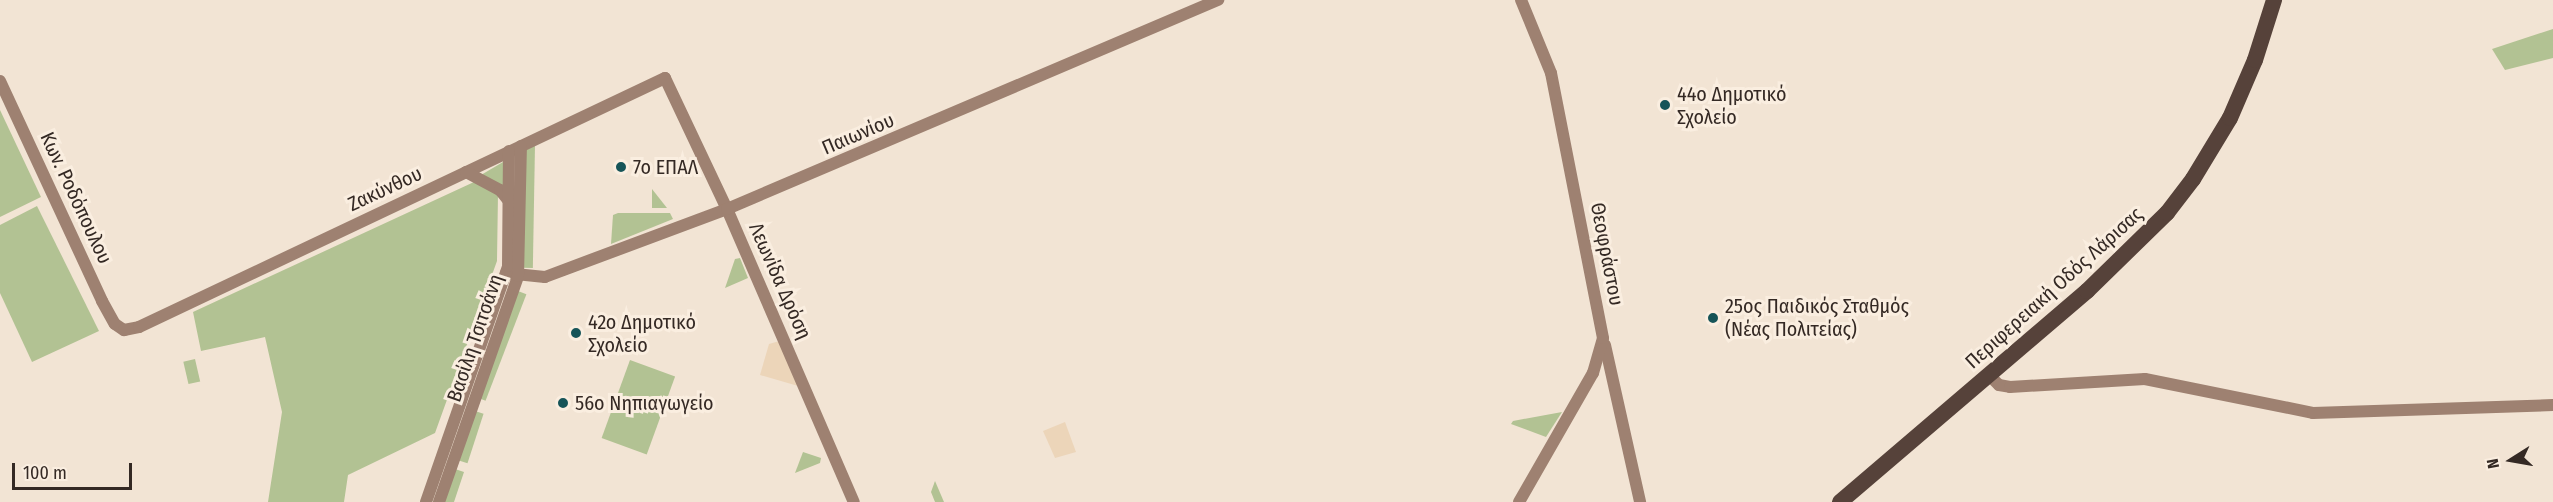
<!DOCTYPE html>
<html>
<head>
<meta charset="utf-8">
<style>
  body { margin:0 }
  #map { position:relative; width:2553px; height:502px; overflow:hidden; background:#f2e4d4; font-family:"Fira Sans Condensed",sans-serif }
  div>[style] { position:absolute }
  .green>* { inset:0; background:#b2c293; transform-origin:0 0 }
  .plaza>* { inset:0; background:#ecd5b9 }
  .secondary>* { height:12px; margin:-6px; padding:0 6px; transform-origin:6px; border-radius:6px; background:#9e8171 }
  .highway>* { height:16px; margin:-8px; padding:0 8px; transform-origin:8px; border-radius:8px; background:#56423a }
  .dots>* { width:16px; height:16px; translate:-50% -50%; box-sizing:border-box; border:3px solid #faeee0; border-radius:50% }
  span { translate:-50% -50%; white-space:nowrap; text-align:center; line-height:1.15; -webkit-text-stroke:6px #faeee0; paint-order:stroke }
  .poi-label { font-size:20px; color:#342924 }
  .left { translate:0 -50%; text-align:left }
  .street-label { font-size:20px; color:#342924 }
  .north { position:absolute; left:2481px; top:430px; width:60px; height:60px; -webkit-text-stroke:4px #faeee0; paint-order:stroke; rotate:259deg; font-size:16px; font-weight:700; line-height:24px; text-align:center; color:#342924 }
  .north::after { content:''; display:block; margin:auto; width:21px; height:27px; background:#342924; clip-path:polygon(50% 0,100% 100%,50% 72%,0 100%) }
  .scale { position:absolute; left:12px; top:463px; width:120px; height:27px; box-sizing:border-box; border:3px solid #342924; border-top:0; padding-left:8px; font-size:18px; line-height:21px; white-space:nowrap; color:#342924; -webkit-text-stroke:4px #faeee0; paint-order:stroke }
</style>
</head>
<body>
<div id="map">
  <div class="green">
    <div style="clip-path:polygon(2553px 29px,2553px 58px,2505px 70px,2492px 49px)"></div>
    <div style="clip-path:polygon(0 110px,41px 197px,0 217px)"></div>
    <div style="left:535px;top:145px;width:123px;height:10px;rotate:91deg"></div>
    <div style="clip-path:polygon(503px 162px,503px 187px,481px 175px)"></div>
    <div style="clip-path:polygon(474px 182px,498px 194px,497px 261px,435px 433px,348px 475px,344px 502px,268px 502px,282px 412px,265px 337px,201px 351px,193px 312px)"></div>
    <div style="clip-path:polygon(652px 189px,667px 208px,652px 208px)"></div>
    <div style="clip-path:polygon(37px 206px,99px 331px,32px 362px,0 293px,0 225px)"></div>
    <div style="clip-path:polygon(618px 213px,670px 213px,673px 219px,611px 244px,613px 215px)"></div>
    <div style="clip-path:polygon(740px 258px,748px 278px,725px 288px,735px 259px)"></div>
    <div style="left:518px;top:291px;width:9px;height:114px;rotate:21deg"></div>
    <div style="left:195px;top:359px;width:23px;height:12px;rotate:77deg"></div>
    <div style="left:630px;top:360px;width:48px;height:83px;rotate:20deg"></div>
    <div style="left:475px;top:411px;width:9px;height:52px;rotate:18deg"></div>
    <div style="clip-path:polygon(1562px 412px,1546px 437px,1511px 424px,1513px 421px)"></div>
    <div style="clip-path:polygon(803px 452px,821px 458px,820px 463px,795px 473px)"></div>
    <div style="clip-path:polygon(455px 469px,464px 472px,454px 502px,443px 502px)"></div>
    <div style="clip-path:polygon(935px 481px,944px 502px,935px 502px,931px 492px)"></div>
  </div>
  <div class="plaza">
    <div style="clip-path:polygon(783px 340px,805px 388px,760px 375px,769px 344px)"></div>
    <div style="clip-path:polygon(1065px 422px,1076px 452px,1055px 458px,1043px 431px)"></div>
  </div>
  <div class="secondary">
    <div style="left:0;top:81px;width:242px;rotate:65.1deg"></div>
    <div style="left:102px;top:301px;width:26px;rotate:61deg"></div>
    <div style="left:115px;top:324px;width:11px;rotate:34deg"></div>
    <div style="left:124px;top:330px;width:15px;rotate:-11deg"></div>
    <div style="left:139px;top:327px;width:582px;rotate:-25.33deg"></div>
    <div style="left:665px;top:78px;width:145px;rotate:64.7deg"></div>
    <div style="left:727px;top:209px;width:319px;rotate:66.6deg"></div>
    <div style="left:466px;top:172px;width:38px;rotate:28deg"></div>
    <div style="left:500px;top:190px;width:14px;rotate:51deg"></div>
    <div style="left:506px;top:273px;width:39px;rotate:6deg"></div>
    <div style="left:545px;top:277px;width:194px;rotate:-20.5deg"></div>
    <div style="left:727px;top:209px;width:534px;rotate:-23.06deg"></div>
    <div style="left:1605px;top:345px;width:161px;rotate:77.4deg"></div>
    <div style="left:1989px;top:375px;width:14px;rotate:45deg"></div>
    <div style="left:1999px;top:385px;width:11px;rotate:10deg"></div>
    <div style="left:2010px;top:387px;width:135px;rotate:-3.4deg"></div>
    <div style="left:2145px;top:379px;width:171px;rotate:11.4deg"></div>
    <div style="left:2313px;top:413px;width:240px;rotate:-1.9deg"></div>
    <div style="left:426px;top:502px;width:250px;rotate:-70.8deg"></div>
    <div style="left:508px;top:266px;width:115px;rotate:-89.5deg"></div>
    <div style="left:439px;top:502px;width:239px;rotate:-70.7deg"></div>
    <div style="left:518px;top:276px;width:130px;rotate:-88.7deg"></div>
    <div style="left:1519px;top:502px;width:149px;rotate:-60.2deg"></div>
    <div style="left:1593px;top:373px;width:36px;rotate:-74deg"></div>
    <div style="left:1603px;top:338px;width:270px;rotate:-101.1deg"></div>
    <div style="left:1551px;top:73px;width:79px;rotate:-112.3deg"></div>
  </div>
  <div class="highway">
    <div style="left:1840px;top:502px;width:325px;rotate:-40.5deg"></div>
    <div style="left:2087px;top:291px;width:112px;rotate:-44.3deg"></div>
    <div style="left:2167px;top:213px;width:43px;rotate:-52.6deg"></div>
    <div style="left:2193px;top:179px;width:71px;rotate:-58.8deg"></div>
    <div style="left:2230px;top:118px;width:63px;rotate:-66.7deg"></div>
    <div style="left:2255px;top:60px;width:63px;rotate:-72.4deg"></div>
  </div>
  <div class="dots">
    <div style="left:1665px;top:105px;background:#165458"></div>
    <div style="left:621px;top:167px;background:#165458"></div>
    <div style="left:1713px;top:318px;background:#165458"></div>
    <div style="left:576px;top:333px;background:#165458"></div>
    <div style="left:563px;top:403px;background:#165458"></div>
  </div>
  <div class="poi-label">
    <span class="left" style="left:1677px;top:106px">44ο Δημοτικό<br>Σχολείο</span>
    <span class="left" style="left:633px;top:167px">7ο ΕΠΑΛ</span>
    <span class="left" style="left:1725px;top:318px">25ος Παιδικός Σταθμός<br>(Νέας Πολιτείας)</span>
    <span class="left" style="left:588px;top:334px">42ο Δημοτικό<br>Σχολείο</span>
    <span class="left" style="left:575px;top:403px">56ο Νηπιαγωγείο</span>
  </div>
  <div class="street-label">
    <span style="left:858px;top:134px;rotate:-23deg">Παιωνίου</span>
    <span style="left:385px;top:189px;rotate:-25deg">Ζακύνθου</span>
    <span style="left:76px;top:198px;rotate:65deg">Κων. Ροδόπουλου</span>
    <span style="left:1607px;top:254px;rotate:79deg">Θεοφράστου</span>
    <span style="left:780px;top:281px;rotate:66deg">Λεωνίδα Δρόση</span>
    <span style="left:2054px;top:288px;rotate:-42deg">Περιφερειακή Οδός Λάρισας</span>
    <span style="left:475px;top:338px;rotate:-71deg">Βασίλη Τσιτσάνη</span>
  </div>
  <div class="north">N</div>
  <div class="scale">100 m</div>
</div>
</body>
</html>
